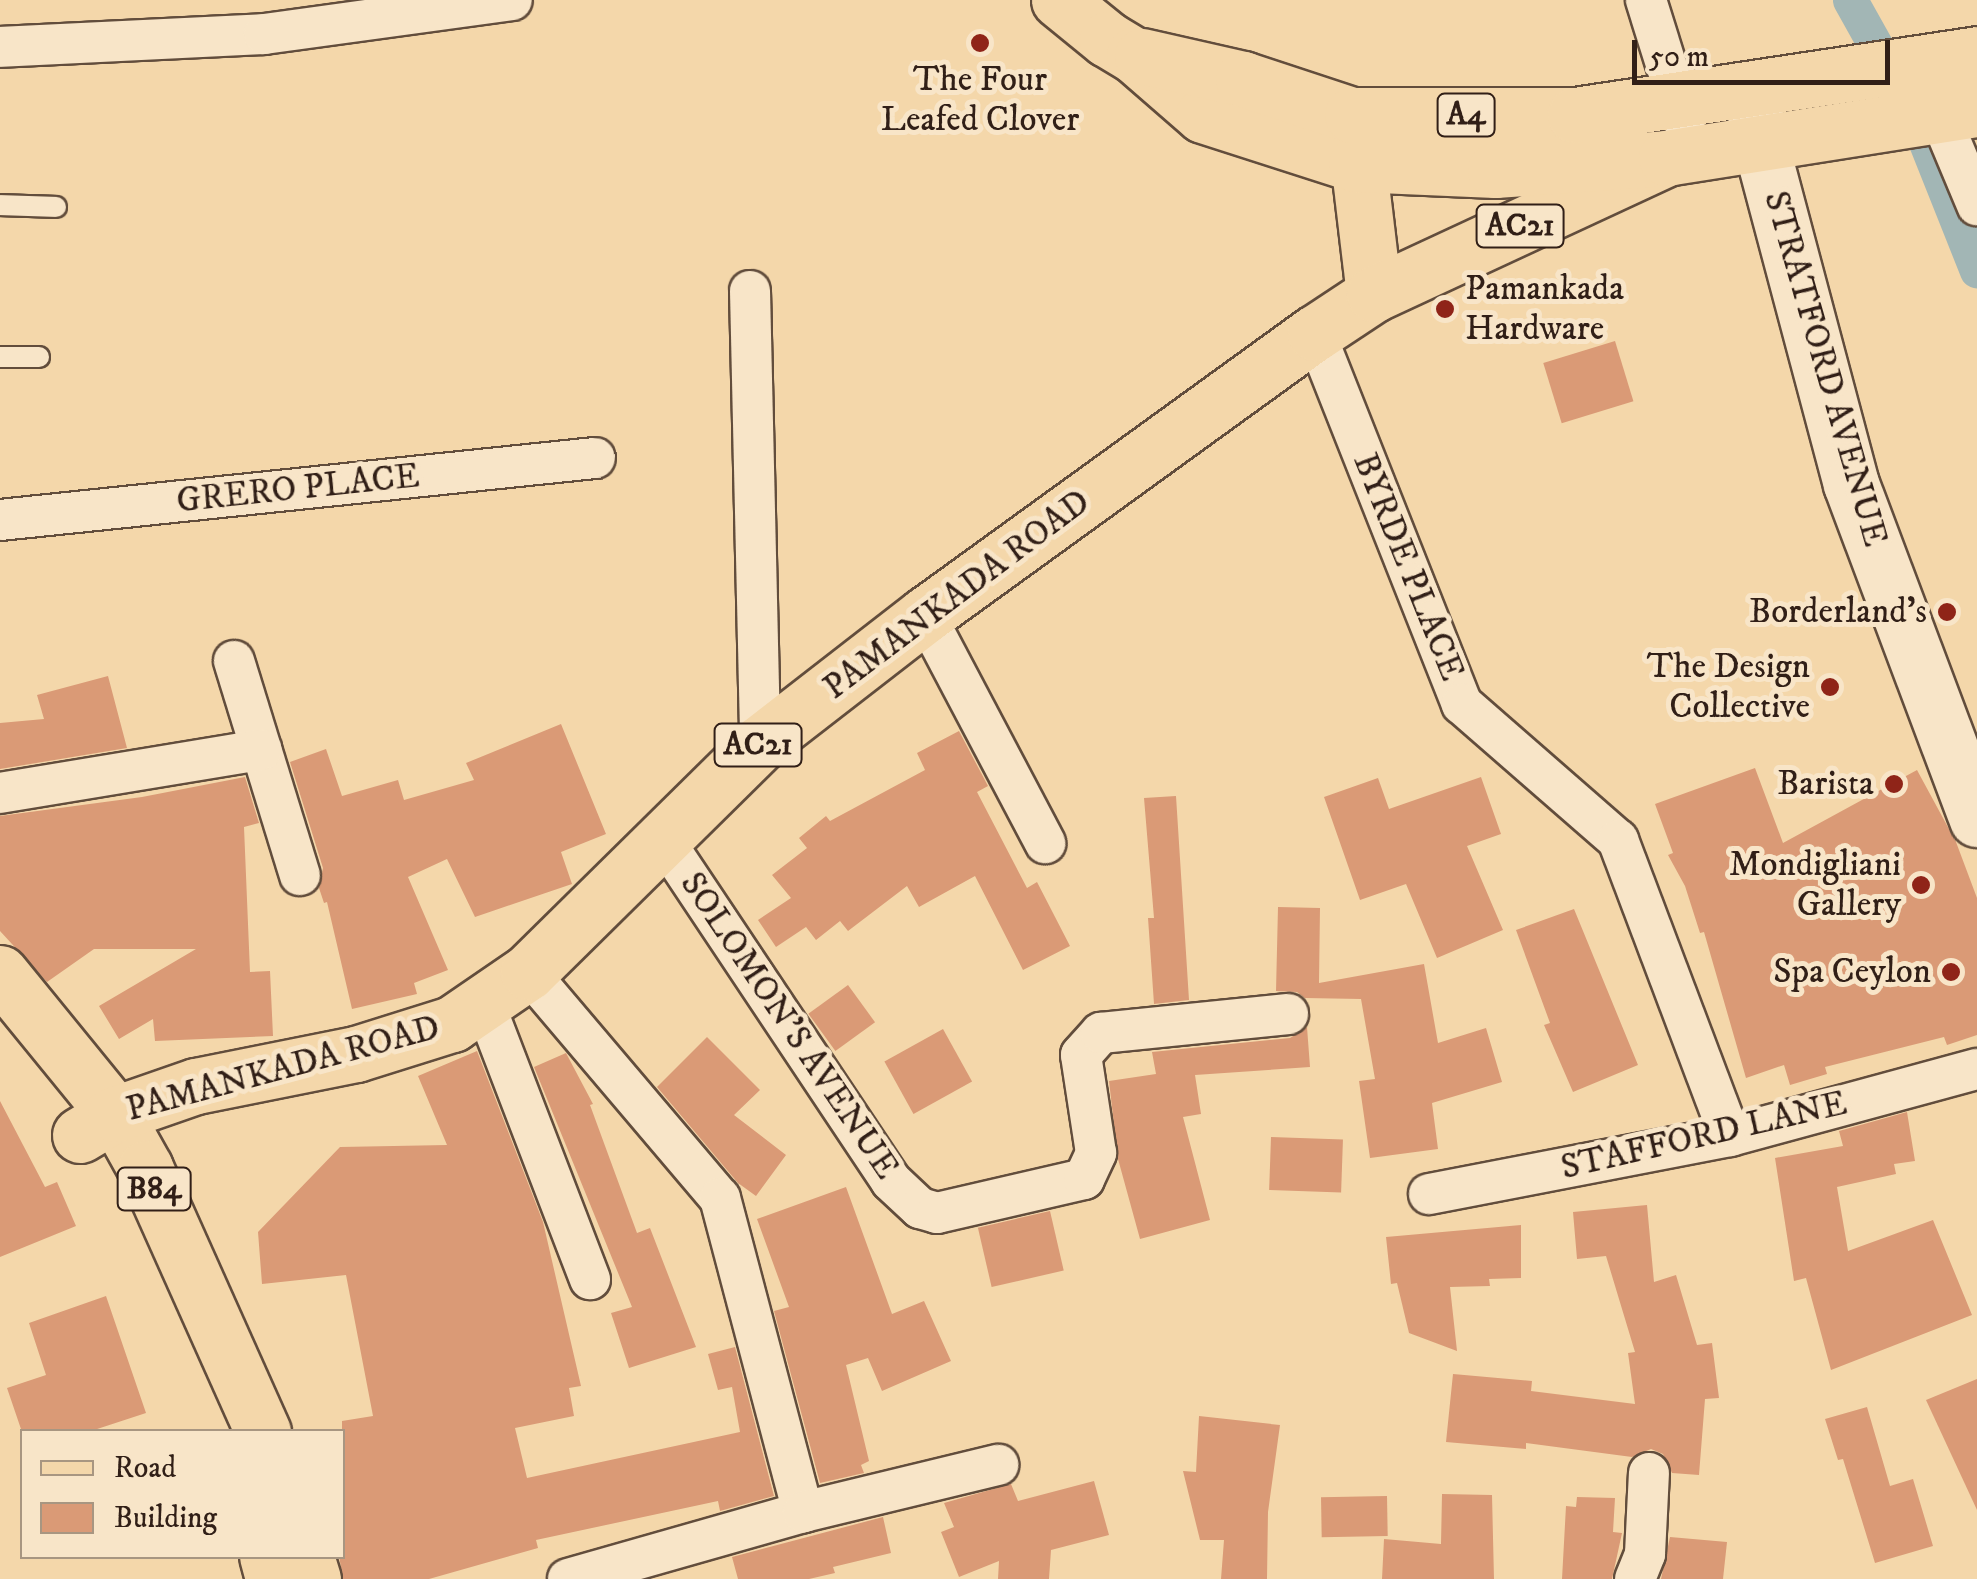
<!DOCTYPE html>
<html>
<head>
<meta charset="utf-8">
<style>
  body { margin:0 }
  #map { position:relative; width:1977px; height:1579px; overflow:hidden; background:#f4d7aa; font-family:"IM FELL DW Pica",serif }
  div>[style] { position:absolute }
  .canal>* { height:35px; margin:-17.5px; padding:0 17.5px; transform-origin:17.5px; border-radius:17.5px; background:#a2b6b5 }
  .building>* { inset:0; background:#da9a76; transform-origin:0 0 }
  .roads { filter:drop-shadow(2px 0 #624d3c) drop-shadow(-2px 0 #624d3c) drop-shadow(0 2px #624d3c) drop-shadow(0 -2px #624d3c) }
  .service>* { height:20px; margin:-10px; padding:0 10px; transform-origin:10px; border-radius:10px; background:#f8e5c8 }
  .minor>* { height:40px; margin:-20px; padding:0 20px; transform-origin:20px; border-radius:20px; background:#f8e5c8 }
  .secondary>* { height:55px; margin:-27.5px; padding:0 27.5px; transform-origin:27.5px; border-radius:27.5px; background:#f8e5c8 }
  .primary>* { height:55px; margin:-27.5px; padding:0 27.5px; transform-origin:27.5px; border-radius:27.5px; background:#f4d7aa }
  .trunk>* { height:55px; margin:-27.5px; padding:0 27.5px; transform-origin:27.5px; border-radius:27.5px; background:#f4d7aa }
  .dots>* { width:28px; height:28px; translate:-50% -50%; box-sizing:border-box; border:5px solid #f8e5c8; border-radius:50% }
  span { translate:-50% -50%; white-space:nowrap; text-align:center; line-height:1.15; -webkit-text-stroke:10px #f8e5c8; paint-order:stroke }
  .shield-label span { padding:2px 8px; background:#f8e5c8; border:2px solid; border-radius:8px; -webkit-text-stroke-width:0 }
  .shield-label { font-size:32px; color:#311f17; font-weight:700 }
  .poi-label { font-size:35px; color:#311f17 }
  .left { translate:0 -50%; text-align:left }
  .right { translate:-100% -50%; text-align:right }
  .street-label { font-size:35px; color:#311f17 }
  .legend { position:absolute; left:20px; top:1429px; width:325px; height:130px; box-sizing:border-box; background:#f8e5c8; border:2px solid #a89681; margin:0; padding:12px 18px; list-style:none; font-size:30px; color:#311f17 }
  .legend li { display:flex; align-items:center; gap:20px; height:50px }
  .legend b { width:50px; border:2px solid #a89681 }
  .scale { position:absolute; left:1632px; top:40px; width:258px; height:45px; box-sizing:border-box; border:5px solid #311f17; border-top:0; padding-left:12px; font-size:30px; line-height:35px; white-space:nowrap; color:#311f17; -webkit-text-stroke:8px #f8e5c8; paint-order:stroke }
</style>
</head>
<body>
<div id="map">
  <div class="canal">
    <div style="left:1850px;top:0;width:137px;rotate:60.8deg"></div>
    <div style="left:1917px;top:120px;width:162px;rotate:68.3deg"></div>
  </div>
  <div class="building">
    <div style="left:1615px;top:341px;width:63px;height:75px;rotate:73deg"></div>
    <div style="clip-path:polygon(108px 676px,127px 748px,0 769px,0 723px,44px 719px,37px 695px)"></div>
    <div style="clip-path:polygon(561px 724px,606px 834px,561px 852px,572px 884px,475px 917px,447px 859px,408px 877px,448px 970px,414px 983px,417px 994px,352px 1009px,327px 902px,324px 903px,319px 888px,323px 868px,290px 762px,326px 749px,342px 796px,398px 780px,404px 800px,474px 780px,466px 763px)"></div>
    <div style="clip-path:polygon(959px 731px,988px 786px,977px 792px,1027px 888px,1037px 882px,1070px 946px,1023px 970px,975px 876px,919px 907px,907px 886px,848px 931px,840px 921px,816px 940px,806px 927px,776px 947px,758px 920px,791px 898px,772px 875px,807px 848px,799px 838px,826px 816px,830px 821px,925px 770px,917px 753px)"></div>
    <div style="clip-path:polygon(1755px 768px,1783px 843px,1917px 770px,1956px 842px,1977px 898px,1977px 1035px,1947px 1045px,1944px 1037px,1825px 1067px,1827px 1074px,1790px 1085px,1784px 1065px,1746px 1078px,1704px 932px,1700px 933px,1685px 886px,1668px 855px,1673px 853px,1655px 804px)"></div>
    <div style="clip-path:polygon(245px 777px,259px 823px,244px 827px,250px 972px,270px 971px,273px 1036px,155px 1041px,153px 1019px,119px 1039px,99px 1006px,196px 949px,94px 949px,47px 982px,0 931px,0 816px,142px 797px)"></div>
    <div style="clip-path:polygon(1481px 777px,1501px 834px,1467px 846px,1503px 930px,1437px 958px,1406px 884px,1360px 900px,1324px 797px,1378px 778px,1389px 809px)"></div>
    <div style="clip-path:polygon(1176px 796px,1189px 1000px,1154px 1004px,1148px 918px,1154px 918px,1144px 798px)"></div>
    <div style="clip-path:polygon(1278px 907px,1320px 908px,1319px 983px,1424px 964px,1438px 1043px,1486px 1028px,1502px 1082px,1432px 1103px,1438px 1149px,1370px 1158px,1359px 1081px,1375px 1079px,1361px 999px,1305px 998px,1297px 992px,1276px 991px)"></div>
    <div style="clip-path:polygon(1574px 909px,1638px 1065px,1573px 1092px,1544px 1025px,1550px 1023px,1516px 930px)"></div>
    <div style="left:848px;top:985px;width:46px;height:49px;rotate:54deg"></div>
    <div style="clip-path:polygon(1307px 1027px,1310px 1067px,1195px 1075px,1201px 1114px,1183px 1117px,1210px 1220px,1140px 1239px,1118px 1159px,1109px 1081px,1156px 1074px,1152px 1052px,1290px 1038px)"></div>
    <div style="left:943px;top:1029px;width:60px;height:67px;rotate:61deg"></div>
    <div style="clip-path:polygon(707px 1037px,760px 1090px,734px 1115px,786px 1155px,756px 1196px,738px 1183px,657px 1087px)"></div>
    <div style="clip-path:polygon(477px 1051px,543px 1222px,581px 1386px,569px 1388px,574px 1416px,515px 1428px,527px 1478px,740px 1432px,732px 1387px,718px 1390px,708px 1354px,735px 1347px,774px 1496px,720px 1511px,718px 1501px,536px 1540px,538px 1548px,429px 1579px,343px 1579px,339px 1556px,342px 1556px,342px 1421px,373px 1416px,346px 1275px,262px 1284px,258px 1232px,340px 1147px,447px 1145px,418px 1076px)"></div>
    <div style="clip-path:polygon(566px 1053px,593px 1104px,590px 1105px,637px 1233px,650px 1228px,696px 1347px,629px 1368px,611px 1313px,632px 1307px,534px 1067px)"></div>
    <div style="clip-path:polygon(0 1101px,45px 1187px,57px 1182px,76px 1226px,0 1257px)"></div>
    <div style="clip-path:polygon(1907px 1112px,1915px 1161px,1894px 1164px,1896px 1174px,1837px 1187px,1848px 1251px,1933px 1220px,1972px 1315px,1831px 1370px,1806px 1278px,1794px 1281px,1775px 1158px,1843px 1146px,1839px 1131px)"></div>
    <div style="left:1271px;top:1137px;width:72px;height:53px;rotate:2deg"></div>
    <div style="clip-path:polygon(846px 1187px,892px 1314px,924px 1301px,951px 1361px,882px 1391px,868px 1358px,846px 1365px,869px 1461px,861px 1465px,864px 1473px,820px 1483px,774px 1311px,789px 1307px,757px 1219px)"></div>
    <div style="clip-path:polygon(1647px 1205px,1654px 1282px,1676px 1275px,1697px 1345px,1712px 1343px,1719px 1398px,1705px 1399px,1699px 1475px,1672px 1473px,1663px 1454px,1651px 1449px,1632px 1457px,1526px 1443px,1526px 1449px,1446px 1442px,1453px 1374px,1532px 1381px,1531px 1391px,1635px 1404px,1628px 1353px,1635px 1352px,1606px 1256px,1577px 1259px,1573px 1212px)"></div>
    <div style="left:1050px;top:1211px;width:61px;height:74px;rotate:77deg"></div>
    <div style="clip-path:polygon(1521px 1225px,1521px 1278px,1489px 1279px,1490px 1286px,1450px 1287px,1457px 1351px,1409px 1333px,1397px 1283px,1391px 1284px,1386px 1237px)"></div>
    <div style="clip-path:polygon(106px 1296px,146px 1413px,88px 1432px,22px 1432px,7px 1388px,46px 1375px,29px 1323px)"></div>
    <div style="clip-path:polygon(1977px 1379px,1977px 1510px,1926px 1400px)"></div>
    <div style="clip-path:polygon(1867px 1407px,1890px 1486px,1913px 1479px,1933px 1546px,1875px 1563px,1843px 1459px,1838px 1460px,1825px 1419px)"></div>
    <div style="clip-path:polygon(1199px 1416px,1280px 1425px,1268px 1512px,1267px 1579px,1221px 1579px,1224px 1540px,1200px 1540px,1183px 1471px,1196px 1472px)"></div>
    <div style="clip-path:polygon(1094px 1481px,1109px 1535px,1051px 1550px,1049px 1579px,998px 1579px,999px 1561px,959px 1577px,941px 1532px,954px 1527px,944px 1503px,1011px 1484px,1018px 1501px)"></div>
    <div style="clip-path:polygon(1442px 1494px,1492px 1495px,1494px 1579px,1382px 1579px,1384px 1539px,1441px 1544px)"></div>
    <div style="left:1387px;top:1496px;width:40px;height:66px;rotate:89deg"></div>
    <div style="clip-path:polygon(1577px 1497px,1615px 1498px,1613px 1532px,1622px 1533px,1612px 1579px,1562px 1579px,1566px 1506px,1576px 1507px)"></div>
    <div style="clip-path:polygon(883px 1517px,891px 1553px,833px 1567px,835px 1573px,809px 1579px,738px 1579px,732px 1557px)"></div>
    <div style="clip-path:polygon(1670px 1537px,1727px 1542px,1723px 1579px,1661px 1579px)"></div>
  </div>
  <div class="roads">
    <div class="service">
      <div style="left:0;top:205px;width:56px;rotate:2deg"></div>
      <div style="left:0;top:357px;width:39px"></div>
    </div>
    <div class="minor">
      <div style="left:1646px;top:0;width:131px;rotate:72.7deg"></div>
      <div style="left:0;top:47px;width:264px;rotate:-2.8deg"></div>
      <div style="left:264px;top:34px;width:250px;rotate:-7.8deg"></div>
      <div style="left:1939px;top:114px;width:99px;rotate:67.3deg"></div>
      <div style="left:750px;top:291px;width:452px;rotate:88.7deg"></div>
      <div style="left:1315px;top:333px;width:399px;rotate:68.4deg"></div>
      <div style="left:1462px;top:704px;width:207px;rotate:41.1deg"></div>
      <div style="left:1618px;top:840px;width:316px;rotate:69.3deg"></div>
      <div style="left:0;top:520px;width:598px;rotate:-5.95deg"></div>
      <div style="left:925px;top:615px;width:258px;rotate:62.2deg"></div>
      <div style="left:234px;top:661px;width:224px;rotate:72.9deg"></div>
      <div style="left:0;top:793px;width:265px;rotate:-9.4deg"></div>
      <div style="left:663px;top:839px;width:411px;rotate:56.3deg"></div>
      <div style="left:891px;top:1181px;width:40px;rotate:43deg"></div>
      <div style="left:920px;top:1208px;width:18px;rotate:16deg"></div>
      <div style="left:937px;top:1213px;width:151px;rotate:-13deg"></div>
      <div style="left:1084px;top:1179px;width:29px;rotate:-65deg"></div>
      <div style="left:1096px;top:1153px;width:99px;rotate:-98.7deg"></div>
      <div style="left:1081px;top:1055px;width:30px;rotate:-48deg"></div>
      <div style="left:1101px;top:1033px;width:188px;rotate:-5.8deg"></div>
      <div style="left:528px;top:972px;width:297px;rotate:49.7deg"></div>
      <div style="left:720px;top:1198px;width:325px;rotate:75.2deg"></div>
      <div style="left:484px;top:1003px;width:296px;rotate:69deg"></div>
      <div style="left:1429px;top:1194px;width:307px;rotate:-10.9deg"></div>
      <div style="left:1730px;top:1136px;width:256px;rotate:-15.2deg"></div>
      <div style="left:568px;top:1579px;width:244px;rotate:-15.9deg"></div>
      <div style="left:803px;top:1512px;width:201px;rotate:-13.6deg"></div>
      <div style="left:1635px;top:1579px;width:27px;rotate:-68deg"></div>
      <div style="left:1645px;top:1554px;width:81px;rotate:-87.2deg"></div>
    </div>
    <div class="secondary">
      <div style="left:1752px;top:98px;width:45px;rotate:79.7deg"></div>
      <div style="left:1760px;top:142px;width:354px;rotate:75.1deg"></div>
      <div style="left:1851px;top:484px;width:358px;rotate:69.4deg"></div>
    </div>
    <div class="primary">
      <div style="left:1353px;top:118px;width:177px;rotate:83.2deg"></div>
      <div style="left:0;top:973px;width:182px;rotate:50.8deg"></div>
      <div style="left:115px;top:1114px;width:62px;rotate:60.9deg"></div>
      <div style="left:145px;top:1168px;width:289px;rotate:65.9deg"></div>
      <div style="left:80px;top:1135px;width:41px;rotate:-31deg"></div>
      <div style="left:115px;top:1114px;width:86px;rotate:-19.1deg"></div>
      <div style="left:196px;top:1086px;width:163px;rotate:-11.3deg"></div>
      <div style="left:356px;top:1054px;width:101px;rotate:-17.4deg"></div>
      <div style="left:452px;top:1024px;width:92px;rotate:-34.4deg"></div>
      <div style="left:528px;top:972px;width:326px;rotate:-44.6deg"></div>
      <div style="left:760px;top:743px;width:209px;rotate:-37.8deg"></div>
      <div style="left:925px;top:615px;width:481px;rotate:-35.9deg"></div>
      <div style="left:1315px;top:333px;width:71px;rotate:-33.5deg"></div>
      <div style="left:1374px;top:294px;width:319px;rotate:-24.9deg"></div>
      <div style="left:267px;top:1556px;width:24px;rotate:75deg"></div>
      <div style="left:306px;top:1556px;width:24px;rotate:73deg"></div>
    </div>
    <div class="trunk">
      <div style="left:1059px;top:0;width:62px;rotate:39.1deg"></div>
      <div style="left:1107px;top:39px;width:31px;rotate:31deg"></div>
      <div style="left:1134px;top:55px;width:91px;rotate:41deg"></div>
      <div style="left:1203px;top:115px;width:161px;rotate:17.8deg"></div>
      <div style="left:1356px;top:164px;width:139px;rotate:2.5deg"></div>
      <div style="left:1495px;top:170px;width:171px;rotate:-4deg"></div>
      <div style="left:1666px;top:158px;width:315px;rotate:-9deg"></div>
      <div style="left:1142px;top:56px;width:104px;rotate:12.8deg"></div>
      <div style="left:1243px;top:79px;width:115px;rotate:18.3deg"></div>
      <div style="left:1352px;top:115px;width:223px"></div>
      <div style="left:1575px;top:115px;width:407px;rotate:-8.6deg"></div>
    </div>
  </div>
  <div class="dots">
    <div style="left:980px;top:43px;background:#8f2418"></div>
    <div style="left:1445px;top:309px;background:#8f2418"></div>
    <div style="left:1947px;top:612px;background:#8f2418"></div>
    <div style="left:1830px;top:687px;background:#8f2418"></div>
    <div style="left:1894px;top:784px;background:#8f2418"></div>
    <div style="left:1921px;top:885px;background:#8f2418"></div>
    <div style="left:1951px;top:972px;background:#8f2418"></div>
  </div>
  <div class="shield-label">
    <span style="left:1466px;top:115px">A4</span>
    <span style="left:1520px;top:226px">AC21</span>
    <span style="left:758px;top:745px">AC21</span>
    <span style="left:154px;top:1189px">B84</span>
  </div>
  <div class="poi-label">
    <span style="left:980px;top:100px">The Four<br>Leafed Clover</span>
    <span class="left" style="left:1465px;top:309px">Pamankada<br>Hardware</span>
    <span class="right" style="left:1927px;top:612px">Borderland's</span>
    <span class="right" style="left:1810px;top:687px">The Design<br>Collective</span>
    <span class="right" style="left:1874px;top:784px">Barista</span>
    <span class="right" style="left:1901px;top:885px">Mondigliani<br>Gallery</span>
    <span class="right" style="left:1931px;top:972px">Spa Ceylon</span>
  </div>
  <div class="street-label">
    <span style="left:1825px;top:369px;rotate:74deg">STRATFORD AVENUE</span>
    <span style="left:298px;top:489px;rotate:-6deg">GRERO PLACE</span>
    <span style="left:1408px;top:567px;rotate:68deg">BYRDE PLACE</span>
    <span style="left:957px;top:595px;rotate:-37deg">PAMANKADA ROAD</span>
    <span style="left:789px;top:1026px;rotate:56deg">SOLOMON'S AVENUE</span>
    <span style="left:283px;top:1069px;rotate:-15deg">PAMANKADA ROAD</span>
    <span style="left:1704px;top:1136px;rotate:-13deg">STAFFORD LANE</span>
  </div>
  <ul class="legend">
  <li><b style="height:12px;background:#f4d7aa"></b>Road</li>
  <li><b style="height:28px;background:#da9a76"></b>Building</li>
  </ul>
  <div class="scale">50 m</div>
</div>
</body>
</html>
